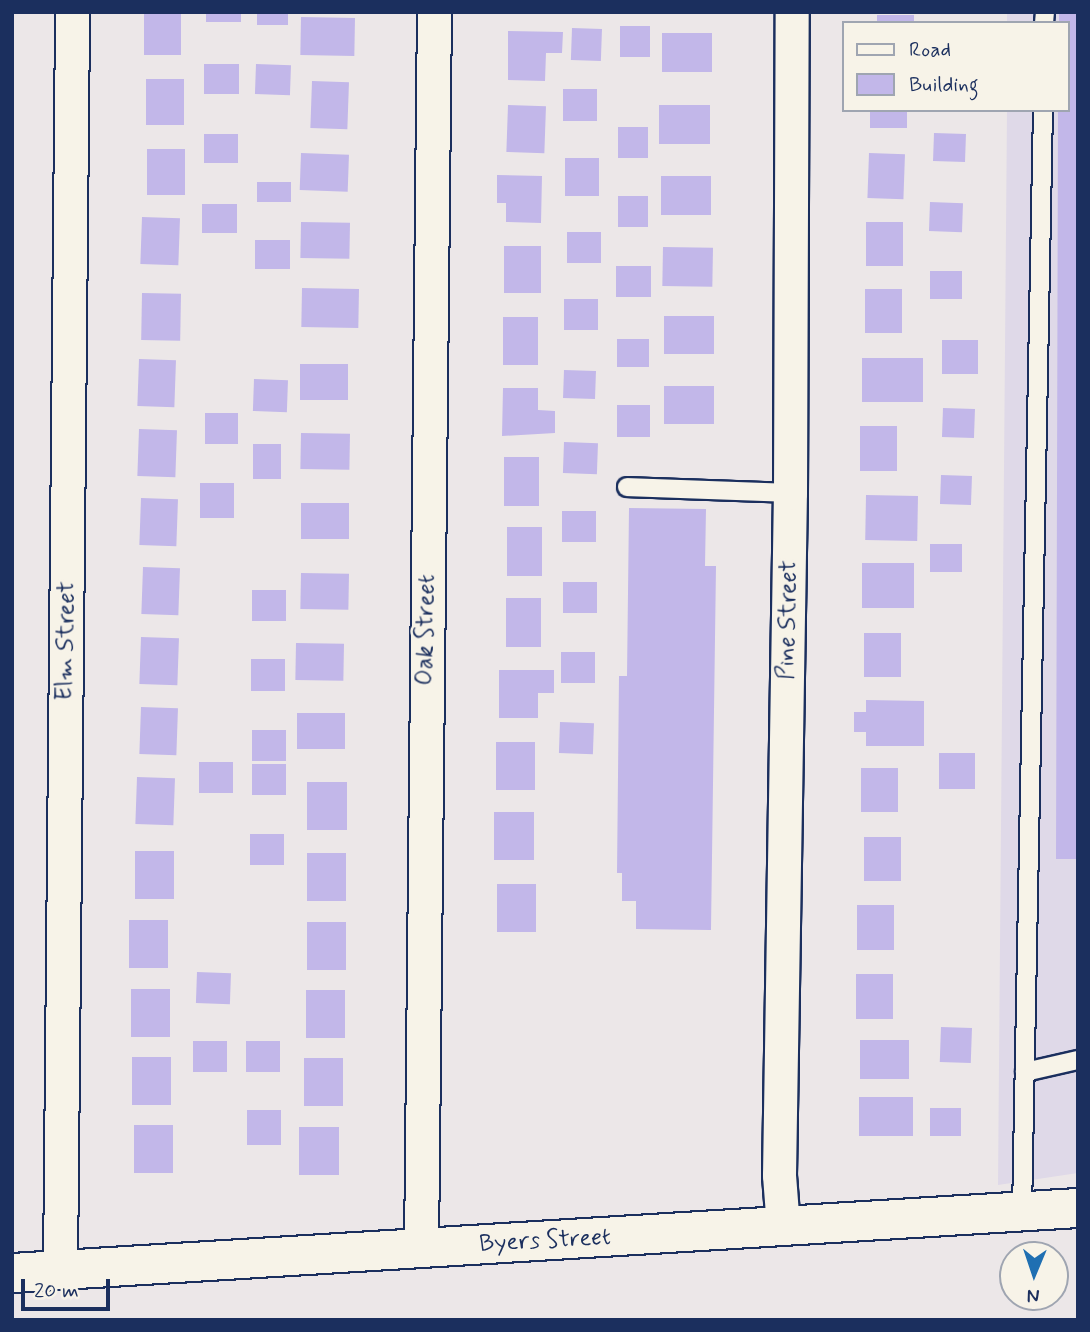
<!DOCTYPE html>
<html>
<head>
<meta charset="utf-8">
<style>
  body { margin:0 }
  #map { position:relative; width:1090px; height:1332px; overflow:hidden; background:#ece7e8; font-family:Mynerve,sans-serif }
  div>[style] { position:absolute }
  .built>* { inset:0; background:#dfd9e8 }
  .building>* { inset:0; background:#c2b7e9; transform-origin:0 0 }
  .roads { filter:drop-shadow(2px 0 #1b2f5e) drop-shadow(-2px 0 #1b2f5e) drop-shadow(0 2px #1b2f5e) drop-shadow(0 -2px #1b2f5e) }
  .lane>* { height:18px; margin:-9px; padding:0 9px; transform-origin:9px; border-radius:9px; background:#f7f3e8 }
  .street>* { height:33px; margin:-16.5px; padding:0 16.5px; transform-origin:16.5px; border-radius:16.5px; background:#f7f3e8 }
  .secondary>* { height:38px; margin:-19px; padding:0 19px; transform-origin:19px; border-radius:19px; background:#f7f3e8 }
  span { translate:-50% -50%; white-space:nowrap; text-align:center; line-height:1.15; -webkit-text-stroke:5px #f7f3e8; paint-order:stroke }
  .street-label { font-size:24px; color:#1b2f5e }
  .frame { position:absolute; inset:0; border:14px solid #1b2f5e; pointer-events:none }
  .legend { position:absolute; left:842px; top:21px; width:228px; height:91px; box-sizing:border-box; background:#f7f3e8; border:2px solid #9fa5b1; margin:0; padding:9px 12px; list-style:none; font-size:21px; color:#1b2f5e }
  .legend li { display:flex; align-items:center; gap:14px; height:35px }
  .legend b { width:35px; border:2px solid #9fa5b1 }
  .north { position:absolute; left:999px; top:1241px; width:70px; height:70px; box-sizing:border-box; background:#f7f3e8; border:2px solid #9fa5b1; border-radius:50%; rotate:182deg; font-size:19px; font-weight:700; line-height:28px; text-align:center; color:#1b2f5e }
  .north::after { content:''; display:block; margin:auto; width:24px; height:32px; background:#1f6fb2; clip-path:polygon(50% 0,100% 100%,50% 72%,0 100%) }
  .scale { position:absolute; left:21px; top:1279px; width:89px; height:32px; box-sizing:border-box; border:4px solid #1b2f5e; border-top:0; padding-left:9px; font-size:21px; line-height:24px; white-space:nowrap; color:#1b2f5e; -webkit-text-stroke:5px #f7f3e8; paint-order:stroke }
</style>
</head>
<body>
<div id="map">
  <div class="built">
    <div style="clip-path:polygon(1007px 12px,1078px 12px,1078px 1173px,998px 1185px,1007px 110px,1067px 110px,1067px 23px,1007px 23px)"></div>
  </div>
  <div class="building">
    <div style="left:144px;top:12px;width:37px;height:43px"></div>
    <div style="left:206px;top:12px;width:35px;height:10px"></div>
    <div style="left:257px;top:12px;width:31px;height:13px"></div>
    <div style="clip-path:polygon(1059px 12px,1078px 12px,1078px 859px,1056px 859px,1058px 110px,1067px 110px,1067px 23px,1059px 23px)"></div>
    <div style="left:877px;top:15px;width:37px;height:8px"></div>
    <div style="left:301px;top:17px;width:54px;height:38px;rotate:1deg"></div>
    <div style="left:620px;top:26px;width:30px;height:31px"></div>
    <div style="left:572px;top:28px;width:30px;height:32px;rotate:2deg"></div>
    <div style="clip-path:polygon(508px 31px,563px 32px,562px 53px,546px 53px,545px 81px,508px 80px)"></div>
    <div style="left:662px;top:33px;width:50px;height:39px"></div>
    <div style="left:204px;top:64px;width:35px;height:30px"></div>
    <div style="left:256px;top:64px;width:35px;height:30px;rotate:2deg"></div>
    <div style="left:146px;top:79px;width:38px;height:46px"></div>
    <div style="left:312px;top:81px;width:37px;height:47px;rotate:2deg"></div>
    <div style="left:563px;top:89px;width:34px;height:32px"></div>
    <div style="left:508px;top:105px;width:38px;height:47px;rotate:2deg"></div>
    <div style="left:659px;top:105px;width:51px;height:39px"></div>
    <div style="left:870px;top:110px;width:37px;height:18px"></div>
    <div style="left:618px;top:127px;width:30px;height:31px"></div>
    <div style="left:934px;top:133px;width:32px;height:28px;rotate:2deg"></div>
    <div style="left:204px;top:134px;width:34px;height:29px"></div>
    <div style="left:147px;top:149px;width:38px;height:46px"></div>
    <div style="left:301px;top:153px;width:48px;height:37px;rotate:2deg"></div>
    <div style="left:869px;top:153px;width:36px;height:45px;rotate:2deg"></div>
    <div style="left:565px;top:158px;width:34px;height:38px"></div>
    <div style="clip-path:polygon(497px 175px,542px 176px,541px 223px,506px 222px,506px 203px,497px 203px)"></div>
    <div style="left:661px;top:176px;width:50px;height:39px"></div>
    <div style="left:257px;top:182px;width:34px;height:20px"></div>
    <div style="left:618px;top:196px;width:30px;height:31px"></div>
    <div style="left:930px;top:202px;width:33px;height:29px;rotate:2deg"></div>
    <div style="left:202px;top:204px;width:35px;height:29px"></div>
    <div style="left:142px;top:217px;width:38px;height:47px;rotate:2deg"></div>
    <div style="left:301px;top:222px;width:49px;height:36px;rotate:1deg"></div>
    <div style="left:866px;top:222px;width:37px;height:44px"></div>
    <div style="left:567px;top:232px;width:34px;height:31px"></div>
    <div style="left:255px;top:240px;width:35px;height:29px"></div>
    <div style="left:504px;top:246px;width:37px;height:47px"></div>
    <div style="left:663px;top:247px;width:50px;height:39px;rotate:1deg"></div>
    <div style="left:616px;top:266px;width:35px;height:31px"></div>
    <div style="left:930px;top:271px;width:32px;height:28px"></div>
    <div style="left:302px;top:288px;width:57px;height:39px;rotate:1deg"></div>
    <div style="left:865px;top:289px;width:37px;height:44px"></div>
    <div style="left:142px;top:293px;width:39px;height:47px;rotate:1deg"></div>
    <div style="left:564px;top:299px;width:34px;height:31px"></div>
    <div style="left:664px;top:316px;width:50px;height:38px"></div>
    <div style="left:503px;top:317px;width:35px;height:48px"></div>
    <div style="left:617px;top:339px;width:32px;height:28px"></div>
    <div style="left:978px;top:340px;width:34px;height:36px;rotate:90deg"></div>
    <div style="left:862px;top:358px;width:61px;height:44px"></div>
    <div style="left:139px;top:359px;width:37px;height:47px;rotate:2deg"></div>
    <div style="left:300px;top:364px;width:48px;height:36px"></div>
    <div style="left:564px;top:370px;width:32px;height:28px;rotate:2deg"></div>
    <div style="left:254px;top:379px;width:34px;height:32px;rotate:2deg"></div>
    <div style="left:664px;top:386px;width:50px;height:38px"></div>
    <div style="clip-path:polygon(503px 388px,538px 388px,538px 410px,555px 411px,555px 433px,502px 436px)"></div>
    <div style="left:617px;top:405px;width:33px;height:32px"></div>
    <div style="left:943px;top:408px;width:32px;height:29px;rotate:2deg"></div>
    <div style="left:205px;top:413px;width:33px;height:31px"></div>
    <div style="left:860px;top:426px;width:37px;height:45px"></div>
    <div style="left:139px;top:429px;width:38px;height:47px;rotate:2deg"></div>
    <div style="left:301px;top:433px;width:49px;height:36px;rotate:1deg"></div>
    <div style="left:564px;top:442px;width:34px;height:31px;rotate:2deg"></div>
    <div style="left:253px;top:444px;width:28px;height:35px"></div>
    <div style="left:504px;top:457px;width:35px;height:49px"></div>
    <div style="left:941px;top:475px;width:31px;height:29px;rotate:2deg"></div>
    <div style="left:200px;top:483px;width:34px;height:35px"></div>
    <div style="left:866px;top:495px;width:52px;height:45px;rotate:1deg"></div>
    <div style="left:141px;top:498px;width:37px;height:47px;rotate:2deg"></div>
    <div style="left:301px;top:503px;width:48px;height:36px"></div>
    <div style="clip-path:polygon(629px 508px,706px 509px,705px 566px,716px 566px,711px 930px,636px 929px,636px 901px,622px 901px,622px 873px,617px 873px,619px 676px,627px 676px)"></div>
    <div style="left:562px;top:511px;width:34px;height:31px"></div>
    <div style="left:507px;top:527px;width:35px;height:49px"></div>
    <div style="left:930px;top:544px;width:32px;height:28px"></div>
    <div style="left:862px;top:563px;width:52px;height:45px"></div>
    <div style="left:143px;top:567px;width:37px;height:47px;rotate:2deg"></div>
    <div style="left:301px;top:573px;width:48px;height:36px;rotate:1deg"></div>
    <div style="left:563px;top:582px;width:34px;height:31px"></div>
    <div style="left:252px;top:590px;width:34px;height:31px"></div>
    <div style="left:506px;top:598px;width:35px;height:49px"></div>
    <div style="left:864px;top:633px;width:37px;height:44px"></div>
    <div style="left:141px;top:637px;width:38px;height:47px;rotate:2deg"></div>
    <div style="left:296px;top:643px;width:48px;height:37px;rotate:1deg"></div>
    <div style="left:561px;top:652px;width:34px;height:31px"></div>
    <div style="left:251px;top:659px;width:34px;height:32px"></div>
    <div style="clip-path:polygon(499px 670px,554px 670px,554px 693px,538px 693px,538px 718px,499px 718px)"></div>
    <div style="clip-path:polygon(866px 700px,924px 701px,924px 746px,866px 746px,866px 732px,854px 732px,854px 712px,866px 712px)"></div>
    <div style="left:141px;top:707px;width:37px;height:47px;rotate:2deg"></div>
    <div style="left:297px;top:713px;width:48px;height:36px"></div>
    <div style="left:560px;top:722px;width:34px;height:31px;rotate:2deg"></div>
    <div style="left:252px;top:730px;width:34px;height:31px"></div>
    <div style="left:496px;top:742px;width:39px;height:48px"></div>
    <div style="left:939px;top:753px;width:36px;height:36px"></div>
    <div style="left:199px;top:762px;width:34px;height:31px"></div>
    <div style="left:252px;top:764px;width:34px;height:31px"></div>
    <div style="left:861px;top:768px;width:37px;height:44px"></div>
    <div style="left:137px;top:777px;width:38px;height:47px;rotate:2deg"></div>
    <div style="left:307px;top:782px;width:40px;height:48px"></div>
    <div style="left:494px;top:812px;width:40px;height:48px"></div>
    <div style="left:250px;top:834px;width:34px;height:31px"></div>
    <div style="left:864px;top:837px;width:37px;height:44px"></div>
    <div style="left:135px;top:851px;width:39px;height:48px"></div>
    <div style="left:307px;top:853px;width:39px;height:48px"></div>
    <div style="left:497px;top:884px;width:39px;height:48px"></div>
    <div style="left:857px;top:905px;width:37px;height:45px"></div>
    <div style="left:129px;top:920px;width:39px;height:48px"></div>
    <div style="left:307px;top:922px;width:39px;height:48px"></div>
    <div style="left:197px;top:972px;width:34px;height:31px;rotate:2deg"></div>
    <div style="left:893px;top:974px;width:45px;height:37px;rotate:90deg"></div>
    <div style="left:131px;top:989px;width:39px;height:48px"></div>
    <div style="left:306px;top:990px;width:39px;height:48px"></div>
    <div style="left:941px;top:1027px;width:31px;height:35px;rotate:2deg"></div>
    <div style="left:860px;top:1040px;width:49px;height:39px"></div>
    <div style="left:193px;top:1041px;width:34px;height:31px"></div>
    <div style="left:246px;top:1041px;width:34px;height:31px"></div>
    <div style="left:132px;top:1057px;width:39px;height:48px"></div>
    <div style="left:304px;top:1058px;width:39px;height:48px"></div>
    <div style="left:859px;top:1097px;width:54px;height:39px"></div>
    <div style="left:930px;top:1108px;width:31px;height:28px"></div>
    <div style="left:247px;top:1110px;width:34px;height:35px"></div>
    <div style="left:134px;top:1125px;width:39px;height:48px"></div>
    <div style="left:299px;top:1127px;width:40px;height:48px"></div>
  </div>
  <div class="roads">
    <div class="lane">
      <div style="left:1044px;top:23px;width:11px;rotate:-85deg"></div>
      <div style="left:627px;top:487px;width:163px;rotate:2.1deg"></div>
      <div style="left:1025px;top:1072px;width:54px;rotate:-12.8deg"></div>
      <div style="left:1022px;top:1212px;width:1102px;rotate:-88.91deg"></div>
    </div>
    <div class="street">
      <div style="left:783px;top:1227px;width:52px;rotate:-94.4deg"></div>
      <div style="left:779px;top:1175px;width:682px;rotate:-89.08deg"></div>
      <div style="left:790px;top:493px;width:481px;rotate:-89.8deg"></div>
      <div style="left:421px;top:1249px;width:1237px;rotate:-89.4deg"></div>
      <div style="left:60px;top:1269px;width:1257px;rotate:-89.45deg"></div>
    </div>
    <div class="secondary">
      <div style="left:12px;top:1273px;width:1068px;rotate:-3.49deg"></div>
    </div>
  </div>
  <div class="street-label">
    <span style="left:788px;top:620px;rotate:-89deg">Pine Street</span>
    <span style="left:426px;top:630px;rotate:-89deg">Oak Street</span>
    <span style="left:66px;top:641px;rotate:-89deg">Elm Street</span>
    <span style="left:545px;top:1241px;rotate:-3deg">Byers Street</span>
  </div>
  <div class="frame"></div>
  <ul class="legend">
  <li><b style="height:9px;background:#f7f3e8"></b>Road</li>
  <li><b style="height:19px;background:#c2b7e9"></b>Building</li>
  </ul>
  <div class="north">N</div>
  <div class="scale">20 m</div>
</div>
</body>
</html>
